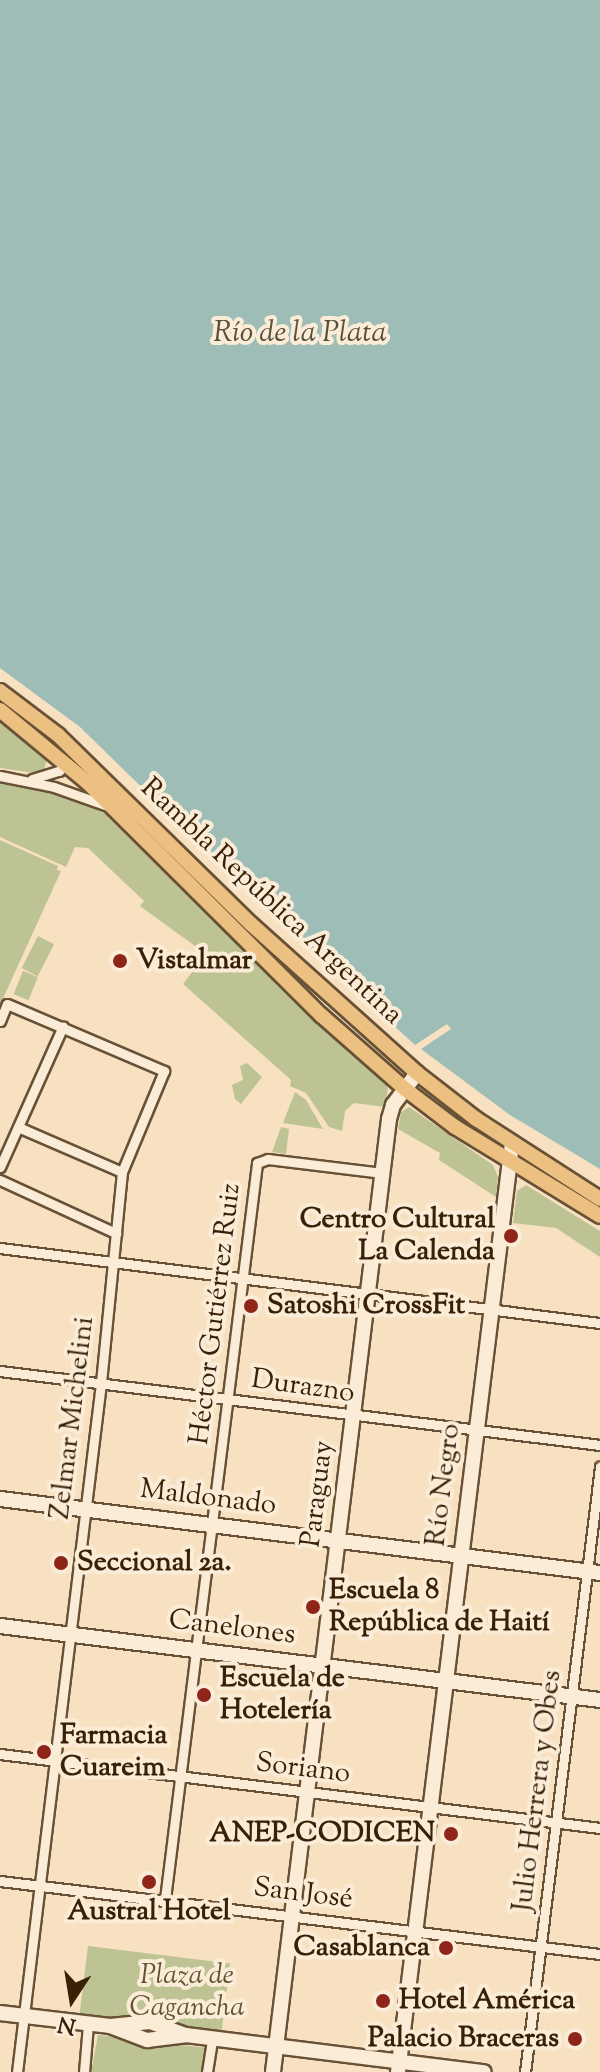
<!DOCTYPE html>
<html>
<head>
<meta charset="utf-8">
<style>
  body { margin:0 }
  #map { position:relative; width:600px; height:2072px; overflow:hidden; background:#f7e1c1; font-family:"Sorts Mill Goudy",serif }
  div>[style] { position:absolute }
  .green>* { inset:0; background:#bdc393; transform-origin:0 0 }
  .water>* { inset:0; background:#9dbdb6 }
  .roads { filter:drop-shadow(2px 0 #685136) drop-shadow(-2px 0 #685136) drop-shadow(0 2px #685136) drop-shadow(0 -2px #685136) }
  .street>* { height:9px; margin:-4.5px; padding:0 4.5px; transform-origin:4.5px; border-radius:4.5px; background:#faecd7 }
  .secondary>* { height:14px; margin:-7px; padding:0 7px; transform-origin:7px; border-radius:7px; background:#faecd7 }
  .primary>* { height:14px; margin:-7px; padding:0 7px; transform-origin:7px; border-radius:7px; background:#ecc080 }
  .dots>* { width:22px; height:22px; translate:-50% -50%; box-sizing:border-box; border:4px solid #faecd7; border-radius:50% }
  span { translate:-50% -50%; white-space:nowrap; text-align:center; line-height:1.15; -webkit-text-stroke:8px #faecd7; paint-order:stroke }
  .street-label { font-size:28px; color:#392108 }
  .poi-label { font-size:28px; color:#392108; font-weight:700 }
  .left { translate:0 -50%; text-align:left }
  .right { translate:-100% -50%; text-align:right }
  .park-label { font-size:28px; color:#615232; font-style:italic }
  .water-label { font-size:30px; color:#57503c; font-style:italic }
  .north { position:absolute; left:32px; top:1960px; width:80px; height:80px; -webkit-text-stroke:6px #faecd7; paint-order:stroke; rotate:192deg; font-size:22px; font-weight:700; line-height:32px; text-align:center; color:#392108 }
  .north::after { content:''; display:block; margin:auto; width:28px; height:36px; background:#392108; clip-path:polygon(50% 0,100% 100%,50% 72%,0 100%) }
</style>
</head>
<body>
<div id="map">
  <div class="green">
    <div style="clip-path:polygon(0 721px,43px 754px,47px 759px,44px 770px,34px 773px,0 768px)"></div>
    <div style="clip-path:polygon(0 782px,74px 797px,107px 815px,277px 984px,384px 1079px,388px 1089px,385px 1107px,354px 1103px,345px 1111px,342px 1131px,329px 1127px,306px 1093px,290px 1086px,291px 1080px,183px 984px,206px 954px,140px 906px,144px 901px,88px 848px,75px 847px,66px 867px,0 837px)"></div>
    <div style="clip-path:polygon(0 840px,58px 866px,57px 870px,61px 871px,0 1005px)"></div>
    <div style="left:38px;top:936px;width:18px;height:36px;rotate:27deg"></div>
    <div style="left:23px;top:971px;width:16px;height:25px;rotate:22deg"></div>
    <div style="clip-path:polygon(247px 1063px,262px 1077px,241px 1104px,235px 1099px,232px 1085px,243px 1080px,240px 1066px)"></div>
    <div style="clip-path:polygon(295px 1092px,306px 1100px,323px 1129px,283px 1123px)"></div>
    <div style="clip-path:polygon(409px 1107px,493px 1165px,498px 1177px,496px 1197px,439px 1160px,440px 1153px,398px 1129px,401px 1112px)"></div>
    <div style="clip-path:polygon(281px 1127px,289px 1129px,286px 1154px,272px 1152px)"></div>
    <div style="clip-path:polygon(526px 1185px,600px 1231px,600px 1257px,556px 1228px,513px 1223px,517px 1191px)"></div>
    <div style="left:88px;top:1946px;width:143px;height:68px;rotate:7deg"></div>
    <div style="clip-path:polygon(98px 2035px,207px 2048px,204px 2072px,91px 2072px)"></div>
  </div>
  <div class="water">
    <div style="clip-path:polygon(0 0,600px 0,600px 1169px,510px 1115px,421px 1049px,451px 1029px,447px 1024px,415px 1045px,261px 904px,80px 727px,0 668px)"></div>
  </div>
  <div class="roads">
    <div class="street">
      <div style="left:0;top:776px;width:55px;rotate:11.5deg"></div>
      <div style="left:54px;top:787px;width:57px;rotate:19.4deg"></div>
      <div style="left:32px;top:779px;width:28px;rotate:-17deg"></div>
      <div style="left:59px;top:771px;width:11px;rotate:-49deg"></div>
      <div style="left:0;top:1021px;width:18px;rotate:-68deg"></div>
      <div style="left:7px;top:1004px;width:171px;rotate:23.1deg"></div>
      <div style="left:164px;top:1071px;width:109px;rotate:112.6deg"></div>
      <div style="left:122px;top:1172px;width:212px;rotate:95.7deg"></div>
      <div style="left:101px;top:1383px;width:694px;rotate:96.95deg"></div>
      <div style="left:18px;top:1127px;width:113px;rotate:23.4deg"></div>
      <div style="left:0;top:1167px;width:154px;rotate:-65.9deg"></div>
      <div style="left:0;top:1180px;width:128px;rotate:24.6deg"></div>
      <div style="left:0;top:1248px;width:605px;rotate:7.13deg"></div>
      <div style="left:0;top:1371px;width:605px;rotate:7.03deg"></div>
      <div style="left:0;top:1754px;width:605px;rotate:7.03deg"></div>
      <div style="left:0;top:1881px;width:604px;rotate:6.94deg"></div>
      <div style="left:165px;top:1899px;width:742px;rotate:-82.87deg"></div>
      <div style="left:257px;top:1163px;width:12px;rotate:-20deg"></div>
      <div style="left:268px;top:1159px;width:115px;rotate:7deg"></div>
      <div style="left:84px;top:2072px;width:48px;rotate:-85.2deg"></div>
      <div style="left:207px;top:2072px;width:33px;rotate:-81deg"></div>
      <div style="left:525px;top:2072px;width:610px;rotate:-82.93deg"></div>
    </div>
    <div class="secondary">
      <div style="left:0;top:1499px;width:605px;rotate:7.03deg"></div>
      <div style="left:0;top:1626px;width:605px;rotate:7.03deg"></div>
      <div style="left:0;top:2013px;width:111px;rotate:6.7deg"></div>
      <div style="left:110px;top:2026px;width:40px;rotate:-5.7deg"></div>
      <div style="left:150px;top:2022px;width:38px;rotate:20deg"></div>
      <div style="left:186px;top:2035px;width:300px;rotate:7.1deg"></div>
      <div style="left:110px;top:2026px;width:40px;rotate:21deg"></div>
      <div style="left:147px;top:2040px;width:39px;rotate:-7deg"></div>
      <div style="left:273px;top:2072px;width:960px;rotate:-83.06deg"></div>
      <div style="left:389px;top:1119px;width:15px;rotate:-74deg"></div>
      <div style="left:393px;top:1105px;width:40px;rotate:-53deg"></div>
      <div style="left:398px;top:2072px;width:936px;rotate:-83deg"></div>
    </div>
    <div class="primary">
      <div style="left:0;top:691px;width:73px;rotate:37.2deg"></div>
      <div style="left:58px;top:735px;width:270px;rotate:44.4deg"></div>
      <div style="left:251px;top:924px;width:223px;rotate:41.9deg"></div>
      <div style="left:417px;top:1073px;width:75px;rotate:37.9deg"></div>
      <div style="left:476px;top:1119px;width:148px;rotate:32.8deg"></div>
      <div style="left:0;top:710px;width:113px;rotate:39.6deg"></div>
      <div style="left:87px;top:782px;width:330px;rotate:44.9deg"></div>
      <div style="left:321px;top:1015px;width:112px;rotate:41.4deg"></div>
      <div style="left:405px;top:1089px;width:63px;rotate:37.2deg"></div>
      <div style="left:455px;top:1127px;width:170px;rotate:31.5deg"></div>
    </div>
  </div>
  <div class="dots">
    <div style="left:120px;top:961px;background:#8f2418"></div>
    <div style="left:511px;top:1236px;background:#8f2418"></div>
    <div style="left:251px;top:1306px;background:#8f2418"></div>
    <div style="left:61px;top:1563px;background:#8f2418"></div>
    <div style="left:313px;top:1607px;background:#8f2418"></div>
    <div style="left:204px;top:1695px;background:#8f2418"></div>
    <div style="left:44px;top:1752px;background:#8f2418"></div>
    <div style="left:451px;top:1834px;background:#8f2418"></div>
    <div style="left:149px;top:1882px;background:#8f2418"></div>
    <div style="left:446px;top:1948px;background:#8f2418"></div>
    <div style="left:383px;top:2001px;background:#8f2418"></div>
    <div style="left:575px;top:2039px;background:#8f2418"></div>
  </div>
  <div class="street-label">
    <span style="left:271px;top:902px;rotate:43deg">Rambla República Argentina</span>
    <span style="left:216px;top:1314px;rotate:-83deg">Héctor Gutiérrez Ruiz</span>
    <span style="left:303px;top:1387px;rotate:8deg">Durazno</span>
    <span style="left:73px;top:1418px;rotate:-83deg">Zelmar Michelini</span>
    <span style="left:444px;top:1485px;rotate:-83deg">Río Negro</span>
    <span style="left:318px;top:1494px;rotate:-83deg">Paraguay</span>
    <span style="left:208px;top:1498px;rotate:7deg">Maldonado</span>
    <span style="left:232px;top:1628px;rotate:7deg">Canelones</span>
    <span style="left:303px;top:1769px;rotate:7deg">Soriano</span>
    <span style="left:538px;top:1791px;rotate:-83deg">Julio Herrera y Obes</span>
    <span style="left:303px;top:1894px;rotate:7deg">San José</span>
  </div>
  <div class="poi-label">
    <span class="left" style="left:136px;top:961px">Vistalmar</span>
    <span class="right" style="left:495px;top:1236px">Centro Cultural<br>La Calenda</span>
    <span class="left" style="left:267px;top:1306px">Satoshi CrossFit</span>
    <span class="left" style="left:77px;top:1563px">Seccional 2a.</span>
    <span class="left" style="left:329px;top:1607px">Escuela 8<br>República de Haití</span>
    <span class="left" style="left:220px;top:1695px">Escuela de<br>Hotelería</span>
    <span class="left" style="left:60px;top:1752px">Farmacia<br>Cuareim</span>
    <span class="right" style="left:435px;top:1834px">ANEP-CODICEN</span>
    <span style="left:149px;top:1912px">Austral Hotel</span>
    <span class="right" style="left:430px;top:1948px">Casablanca</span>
    <span class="left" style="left:399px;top:2001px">Hotel América</span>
    <span class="right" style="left:559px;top:2039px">Palacio Braceras</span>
  </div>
  <div class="park-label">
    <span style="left:187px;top:1992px">Plaza de<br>Cagancha</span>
  </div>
  <div class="water-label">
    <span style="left:300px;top:334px">Río de la Plata</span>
  </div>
  <div class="north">N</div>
</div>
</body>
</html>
